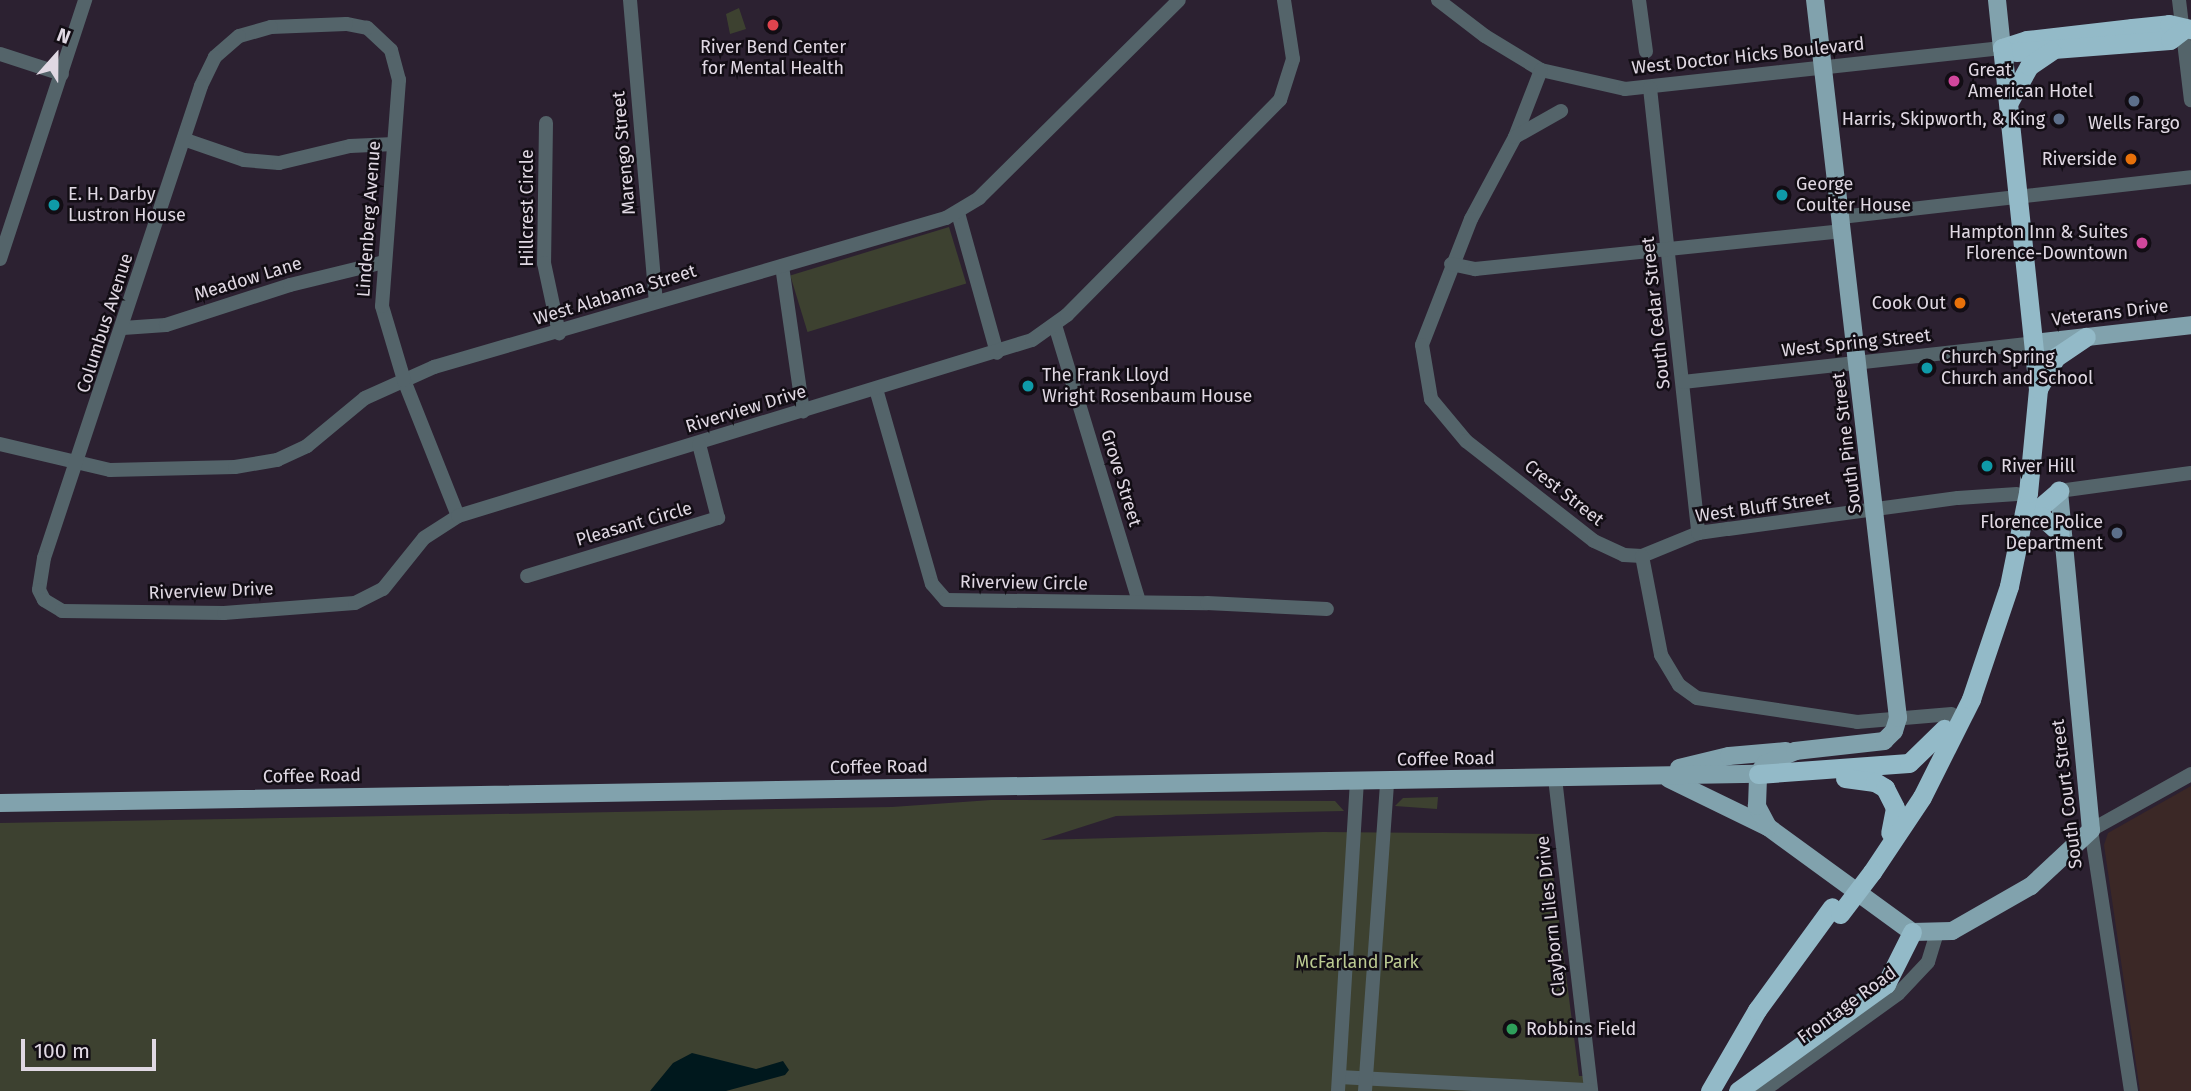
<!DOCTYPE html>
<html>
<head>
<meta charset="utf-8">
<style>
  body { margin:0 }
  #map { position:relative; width:2191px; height:1091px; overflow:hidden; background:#2c2131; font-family:"Fira Sans",sans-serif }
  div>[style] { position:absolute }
  .industrial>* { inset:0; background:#3b2826 }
  .green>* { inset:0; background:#3d4130; transform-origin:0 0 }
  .water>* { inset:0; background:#00181d }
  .minor>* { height:14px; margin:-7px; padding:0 7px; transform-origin:7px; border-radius:7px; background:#54646a }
  .major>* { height:18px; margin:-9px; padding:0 9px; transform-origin:9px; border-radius:9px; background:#81a2ad }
  .highway>* { height:19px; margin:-9.5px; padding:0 9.5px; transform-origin:9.5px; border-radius:9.5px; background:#93bac8 }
  .highway-bridge>* { height:19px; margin:-9.5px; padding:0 9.5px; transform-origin:9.5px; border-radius:9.5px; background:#93bac8 }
  .dots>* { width:19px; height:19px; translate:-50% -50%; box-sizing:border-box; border:4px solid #120d14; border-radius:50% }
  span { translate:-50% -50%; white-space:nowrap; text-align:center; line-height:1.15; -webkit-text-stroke:5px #120d14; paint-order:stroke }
  .poi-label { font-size:18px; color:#e0d8e3 }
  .left { translate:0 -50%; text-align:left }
  .right { translate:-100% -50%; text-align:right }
  .street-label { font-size:18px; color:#e0d8e3 }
  .park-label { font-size:18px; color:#bac991 }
  .north { position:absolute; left:21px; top:21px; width:70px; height:70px; -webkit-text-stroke:5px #120d14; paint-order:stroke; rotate:21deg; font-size:19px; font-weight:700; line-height:28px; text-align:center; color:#e0d8e3 }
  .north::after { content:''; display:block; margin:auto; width:24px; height:32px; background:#e0d8e3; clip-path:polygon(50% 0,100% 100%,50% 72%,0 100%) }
  .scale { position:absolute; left:21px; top:1039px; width:135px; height:32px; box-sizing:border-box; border:4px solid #e0d8e3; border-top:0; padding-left:9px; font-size:21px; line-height:24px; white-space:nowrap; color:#e0d8e3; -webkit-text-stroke:5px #120d14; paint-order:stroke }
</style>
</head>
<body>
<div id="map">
  <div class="industrial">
    <div style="clip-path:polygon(2191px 786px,2191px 1091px,2140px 1091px,2104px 845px,2108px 833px)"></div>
  </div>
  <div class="green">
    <div style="clip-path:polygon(739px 8px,746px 29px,730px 34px,726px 14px)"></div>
    <div style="left:949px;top:227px;width:59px;height:166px;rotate:73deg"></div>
    <div style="clip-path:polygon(1438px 797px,1437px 809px,1395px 806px,1403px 798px)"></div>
    <div style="clip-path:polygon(991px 800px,1335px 801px,1344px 811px,1116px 816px,1041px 840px,1323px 832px,1548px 834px,1579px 1076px,1595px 1076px,1597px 1091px,0 1091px,0 823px,892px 807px)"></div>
  </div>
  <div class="water">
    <div style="clip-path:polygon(692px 1053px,756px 1069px,783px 1061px,789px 1070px,785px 1075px,726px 1091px,650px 1091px,673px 1063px)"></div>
  </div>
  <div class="minor">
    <div style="left:630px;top:0;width:303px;rotate:85.1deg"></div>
    <div style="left:1438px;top:0;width:59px;rotate:37.5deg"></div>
    <div style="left:1485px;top:36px;width:66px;rotate:31.3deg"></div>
    <div style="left:1541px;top:70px;width:86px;rotate:12.7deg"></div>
    <div style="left:1625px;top:89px;width:379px;rotate:-6.2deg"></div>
    <div style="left:1639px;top:0;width:52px;rotate:82.3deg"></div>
    <div style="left:2179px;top:0;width:101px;rotate:83.2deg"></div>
    <div style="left:0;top:54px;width:65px;rotate:17.9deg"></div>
    <div style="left:1541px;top:70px;width:72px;rotate:111.2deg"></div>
    <div style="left:1515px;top:137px;width:93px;rotate:118.2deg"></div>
    <div style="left:1471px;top:219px;width:135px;rotate:111.3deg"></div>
    <div style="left:1422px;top:345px;width:55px;rotate:80.5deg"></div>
    <div style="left:1431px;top:399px;width:55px;rotate:50.2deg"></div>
    <div style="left:1466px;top:441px;width:162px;rotate:38deg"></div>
    <div style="left:1594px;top:541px;width:33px;rotate:25deg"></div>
    <div style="left:1624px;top:555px;width:18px;rotate:3deg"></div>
    <div style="left:1642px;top:556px;width:61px;rotate:-22.3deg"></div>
    <div style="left:1698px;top:533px;width:30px;rotate:-8deg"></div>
    <div style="left:1728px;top:529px;width:232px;rotate:-7.7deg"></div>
    <div style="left:1958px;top:498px;width:59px;rotate:-3.9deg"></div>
    <div style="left:1650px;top:88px;width:448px;rotate:83.8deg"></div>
    <div style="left:546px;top:123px;width:140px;rotate:90.8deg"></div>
    <div style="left:544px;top:263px;width:72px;rotate:77.9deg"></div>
    <div style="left:1515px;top:137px;width:53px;rotate:-29.5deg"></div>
    <div style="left:186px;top:140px;width:61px;rotate:19deg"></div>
    <div style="left:244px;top:160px;width:35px;rotate:5deg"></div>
    <div style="left:279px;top:163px;width:73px;rotate:-13.5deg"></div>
    <div style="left:350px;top:146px;width:44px;rotate:-2.6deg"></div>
    <div style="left:958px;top:213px;width:145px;rotate:74.4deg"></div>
    <div style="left:1841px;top:217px;width:352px;rotate:-6.5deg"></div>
    <div style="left:0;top:259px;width:273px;rotate:-71.8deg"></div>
    <div style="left:1451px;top:264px;width:25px;rotate:12deg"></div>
    <div style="left:1475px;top:269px;width:370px;rotate:-5.9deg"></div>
    <div style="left:782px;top:266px;width:147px;rotate:81.8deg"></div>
    <div style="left:1055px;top:325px;width:289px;rotate:73.1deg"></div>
    <div style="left:123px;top:328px;width:43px;rotate:-4deg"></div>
    <div style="left:166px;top:325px;width:130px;rotate:-17.9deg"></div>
    <div style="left:290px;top:285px;width:97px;rotate:-13.7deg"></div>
    <div style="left:1683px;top:382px;width:353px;rotate:-6.3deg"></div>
    <div style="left:876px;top:389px;width:203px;rotate:74deg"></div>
    <div style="left:932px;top:584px;width:21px;rotate:49deg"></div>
    <div style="left:946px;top:600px;width:261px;rotate:0.7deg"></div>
    <div style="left:1207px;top:603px;width:120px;rotate:2.9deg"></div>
    <div style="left:0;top:444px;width:113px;rotate:13.3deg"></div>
    <div style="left:110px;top:470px;width:125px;rotate:-1.4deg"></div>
    <div style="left:235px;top:467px;width:43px;rotate:-9.5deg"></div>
    <div style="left:277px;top:460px;width:33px;rotate:-25deg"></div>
    <div style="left:307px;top:446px;width:75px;rotate:-39.6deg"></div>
    <div style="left:365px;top:398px;width:76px;rotate:-24.2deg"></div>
    <div style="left:434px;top:367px;width:533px;rotate:-16.23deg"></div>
    <div style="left:946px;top:218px;width:39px;rotate:-31deg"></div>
    <div style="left:979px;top:198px;width:281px;rotate:-44.7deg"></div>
    <div style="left:2059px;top:491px;width:133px;rotate:-7.8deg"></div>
    <div style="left:458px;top:516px;width:146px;rotate:-111.7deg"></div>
    <div style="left:404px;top:380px;width:77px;rotate:-106.6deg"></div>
    <div style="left:382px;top:306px;width:227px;rotate:-85.7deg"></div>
    <div style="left:399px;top:80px;width:31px;rotate:-105deg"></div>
    <div style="left:391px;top:50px;width:33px;rotate:-137deg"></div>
    <div style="left:367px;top:28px;width:21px;rotate:-169deg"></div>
    <div style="left:346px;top:24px;width:75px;rotate:177.7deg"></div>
    <div style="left:271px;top:27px;width:33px;rotate:164deg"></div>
    <div style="left:239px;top:36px;width:32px;rotate:139deg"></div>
    <div style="left:215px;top:57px;width:32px;rotate:116deg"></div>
    <div style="left:201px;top:86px;width:497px;rotate:108.4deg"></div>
    <div style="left:44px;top:558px;width:32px;rotate:99deg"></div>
    <div style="left:39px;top:590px;width:11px;rotate:63deg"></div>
    <div style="left:44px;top:600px;width:21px;rotate:31deg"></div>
    <div style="left:62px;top:611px;width:162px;rotate:0.7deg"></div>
    <div style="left:224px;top:613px;width:131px;rotate:-4.4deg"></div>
    <div style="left:355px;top:603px;width:31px;rotate:-27deg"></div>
    <div style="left:383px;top:589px;width:65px;rotate:-51.2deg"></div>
    <div style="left:424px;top:538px;width:40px;rotate:-32.9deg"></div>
    <div style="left:458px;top:516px;width:600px;rotate:-17.05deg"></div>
    <div style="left:1032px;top:340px;width:43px;rotate:-35.5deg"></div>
    <div style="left:1067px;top:315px;width:303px;rotate:-45.3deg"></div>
    <div style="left:1280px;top:100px;width:43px;rotate:-72.4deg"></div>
    <div style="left:1293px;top:59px;width:60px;rotate:-98.7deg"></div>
    <div style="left:1642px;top:556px;width:101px;rotate:79.1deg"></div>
    <div style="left:1661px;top:655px;width:35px;rotate:59deg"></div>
    <div style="left:1679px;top:685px;width:22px;rotate:36deg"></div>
    <div style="left:1697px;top:698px;width:162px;rotate:8.5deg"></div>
    <div style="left:1857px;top:722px;width:95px;rotate:-4.8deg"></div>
    <div style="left:527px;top:576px;width:200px;rotate:-16.9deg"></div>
    <div style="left:718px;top:518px;width:76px;rotate:-104.4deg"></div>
    <div style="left:1555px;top:778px;width:315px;rotate:83.4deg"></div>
    <div style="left:1339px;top:1077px;width:252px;rotate:3deg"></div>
    <div style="left:1338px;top:1091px;width:310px;rotate:-86.5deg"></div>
    <div style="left:1365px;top:1091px;width:311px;rotate:-85.9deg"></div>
    <div style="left:1763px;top:1091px;width:166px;rotate:-35.7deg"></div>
    <div style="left:1898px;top:994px;width:44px;rotate:-46.8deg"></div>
    <div style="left:1928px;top:962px;width:28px;rotate:-73deg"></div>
    <div style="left:2131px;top:1091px;width:264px;rotate:-98.7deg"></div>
    <div style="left:2091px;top:830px;width:115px;rotate:-29.2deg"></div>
  </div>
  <div class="major">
    <div style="left:1997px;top:0;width:48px;rotate:84.1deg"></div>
    <div style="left:2034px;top:343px;width:158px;rotate:-6.5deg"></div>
    <div style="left:1679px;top:768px;width:51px;rotate:-13.5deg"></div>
    <div style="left:1729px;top:756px;width:57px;rotate:-5deg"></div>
    <div style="left:1669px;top:779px;width:110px;rotate:25.9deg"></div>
    <div style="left:1768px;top:827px;width:178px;rotate:36.1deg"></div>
    <div style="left:1912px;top:932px;width:40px;rotate:-1.4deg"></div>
    <div style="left:1952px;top:931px;width:91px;rotate:-29.7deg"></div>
    <div style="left:2031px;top:886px;width:82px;rotate:-43deg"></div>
    <div style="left:2091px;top:830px;width:341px;rotate:-95.4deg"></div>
    <div style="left:0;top:803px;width:1758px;rotate:-0.95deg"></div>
    <div style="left:1768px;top:827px;width:24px;rotate:-118deg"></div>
    <div style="left:1757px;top:806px;width:32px;rotate:-88deg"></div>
    <div style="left:1758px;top:774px;width:12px;rotate:-55deg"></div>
    <div style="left:1765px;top:764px;width:33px;rotate:-23deg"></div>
    <div style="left:1795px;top:751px;width:90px;rotate:-6.4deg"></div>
    <div style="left:1884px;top:741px;width:14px;rotate:-45deg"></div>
    <div style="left:1894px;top:731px;width:14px;rotate:-73deg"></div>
    <div style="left:1898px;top:718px;width:723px;rotate:-96.59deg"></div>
  </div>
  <div class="highway">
    <div style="left:2002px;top:48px;width:26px;rotate:-18deg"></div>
    <div style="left:2027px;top:40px;width:106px;rotate:-6.5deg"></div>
    <div style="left:2132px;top:28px;width:37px;rotate:-6deg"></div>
    <div style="left:2169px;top:24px;width:23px;rotate:13deg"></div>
    <div style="left:2016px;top:52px;width:154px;rotate:-4.5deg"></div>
    <div style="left:2170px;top:40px;width:16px;rotate:-38deg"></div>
    <div style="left:2009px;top:102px;width:41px;rotate:-60.9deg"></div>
    <div style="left:2029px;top:66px;width:27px;rotate:-34deg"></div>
    <div style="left:2038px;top:389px;width:37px;rotate:-61deg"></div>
    <div style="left:2056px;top:357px;width:36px;rotate:-34deg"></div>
    <div style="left:2023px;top:522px;width:48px;rotate:-40.7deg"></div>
    <div style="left:2023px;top:522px;width:19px;rotate:-18deg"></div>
    <div style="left:2041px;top:516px;width:25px;rotate:42deg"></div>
    <div style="left:1758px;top:774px;width:151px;rotate:-4.2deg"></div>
    <div style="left:1909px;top:763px;width:49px;rotate:-44.2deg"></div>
    <div style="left:1845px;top:778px;width:30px;rotate:8deg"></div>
    <div style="left:1875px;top:782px;width:12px;rotate:31deg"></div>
    <div style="left:1885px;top:788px;width:22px;rotate:63deg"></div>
    <div style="left:1895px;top:808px;width:25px;rotate:101deg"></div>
    <div style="left:1872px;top:872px;width:90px;rotate:-56.3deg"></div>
    <div style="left:1922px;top:797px;width:110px;rotate:-63.4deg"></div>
    <div style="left:1971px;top:699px;width:119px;rotate:-71.4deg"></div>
    <div style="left:2009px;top:586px;width:95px;rotate:-78.5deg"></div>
    <div style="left:2028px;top:493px;width:104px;rotate:-84.5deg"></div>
    <div style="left:2038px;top:389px;width:343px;rotate:-96deg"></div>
    <div style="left:1710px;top:1091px;width:94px;rotate:-59.9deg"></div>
    <div style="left:1757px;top:1010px;width:127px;rotate:-53.9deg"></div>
    <div style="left:1738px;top:1091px;width:183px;rotate:-35.9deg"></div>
    <div style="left:1886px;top:984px;width:58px;rotate:-63.4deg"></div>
  </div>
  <div class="highway-bridge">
    <div style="left:1840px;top:914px;width:53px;rotate:-52.7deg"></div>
  </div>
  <div class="dots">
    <div style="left:773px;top:25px;background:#e0444e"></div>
    <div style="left:1954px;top:81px;background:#d1479c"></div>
    <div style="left:2134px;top:101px;background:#5c6f8a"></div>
    <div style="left:2059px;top:119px;background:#5c6f8a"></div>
    <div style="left:2131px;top:159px;background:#e8710a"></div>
    <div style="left:1782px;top:195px;background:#0f9aa8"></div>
    <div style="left:54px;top:205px;background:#0f9aa8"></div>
    <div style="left:2142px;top:243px;background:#d1479c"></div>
    <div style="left:1960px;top:303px;background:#e8710a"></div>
    <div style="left:1927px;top:368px;background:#0f9aa8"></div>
    <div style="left:1028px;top:386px;background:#0f9aa8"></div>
    <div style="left:1987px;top:466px;background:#0f9aa8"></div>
    <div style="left:2117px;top:533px;background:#5c6f8a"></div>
    <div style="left:1512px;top:1029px;background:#2e9e5b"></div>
  </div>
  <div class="poi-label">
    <span style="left:773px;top:58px">River Bend Center<br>for Mental Health</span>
    <span class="left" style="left:1968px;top:81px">Great<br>American Hotel</span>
    <span class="right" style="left:2045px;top:119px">Harris, Skipworth, &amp; King</span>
    <span style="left:2134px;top:123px">Wells Fargo</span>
    <span class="right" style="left:2117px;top:159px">Riverside</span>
    <span class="left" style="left:1796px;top:195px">George<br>Coulter House</span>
    <span class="left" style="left:68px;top:205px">E. H. Darby<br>Lustron House</span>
    <span class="right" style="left:2128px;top:243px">Hampton Inn &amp; Suites<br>Florence-Downtown</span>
    <span class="right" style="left:1946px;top:303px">Cook Out</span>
    <span class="left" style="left:1941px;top:368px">Church Spring<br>Church and School</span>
    <span class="left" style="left:1042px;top:386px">The Frank Lloyd<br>Wright Rosenbaum House</span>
    <span class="left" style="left:2001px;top:466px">River Hill</span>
    <span class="right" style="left:2103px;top:533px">Florence Police<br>Department</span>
    <span class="left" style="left:1526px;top:1029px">Robbins Field</span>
  </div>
  <div class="street-label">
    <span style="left:1748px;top:56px;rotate:-6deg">West Doctor Hicks Boulevard</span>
    <span style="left:624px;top:153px;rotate:-95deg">Marengo Street</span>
    <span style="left:527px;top:208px;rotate:-90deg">Hillcrest Circle</span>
    <span style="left:369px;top:219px;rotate:-86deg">Lindenberg Avenue</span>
    <span style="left:248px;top:279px;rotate:-17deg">Meadow Lane</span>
    <span style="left:615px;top:295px;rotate:-17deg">West Alabama Street</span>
    <span style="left:1656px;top:313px;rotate:-96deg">South Cedar Street</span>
    <span style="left:2110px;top:313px;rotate:-7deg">Veterans Drive</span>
    <span style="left:105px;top:323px;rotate:-72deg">Columbus Avenue</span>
    <span style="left:1856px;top:343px;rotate:-6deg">West Spring Street</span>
    <span style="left:746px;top:409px;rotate:-17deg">Riverview Drive</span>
    <span style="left:1847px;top:443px;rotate:-97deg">South Pine Street</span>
    <span style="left:1121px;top:478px;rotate:73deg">Grove Street</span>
    <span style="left:1564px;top:493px;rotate:38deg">Crest Street</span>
    <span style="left:1763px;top:507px;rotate:-8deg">West Bluff Street</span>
    <span style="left:634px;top:524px;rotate:-16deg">Pleasant Circle</span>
    <span style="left:1024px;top:583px;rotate:1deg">Riverview Circle</span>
    <span style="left:211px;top:591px;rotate:-2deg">Riverview Drive</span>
    <span style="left:1446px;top:759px;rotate:-1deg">Coffee Road</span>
    <span style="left:879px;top:767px;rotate:-1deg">Coffee Road</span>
    <span style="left:312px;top:776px;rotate:-1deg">Coffee Road</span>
    <span style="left:2067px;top:794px;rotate:-97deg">South Court Street</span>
    <span style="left:1551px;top:916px;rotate:-96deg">Clayborn Liles Drive</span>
    <span style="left:1847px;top:1005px;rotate:-36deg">Frontage Road</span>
  </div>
  <div class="park-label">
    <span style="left:1357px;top:962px">McFarland Park</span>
  </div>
  <div class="north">N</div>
  <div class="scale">100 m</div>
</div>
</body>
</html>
